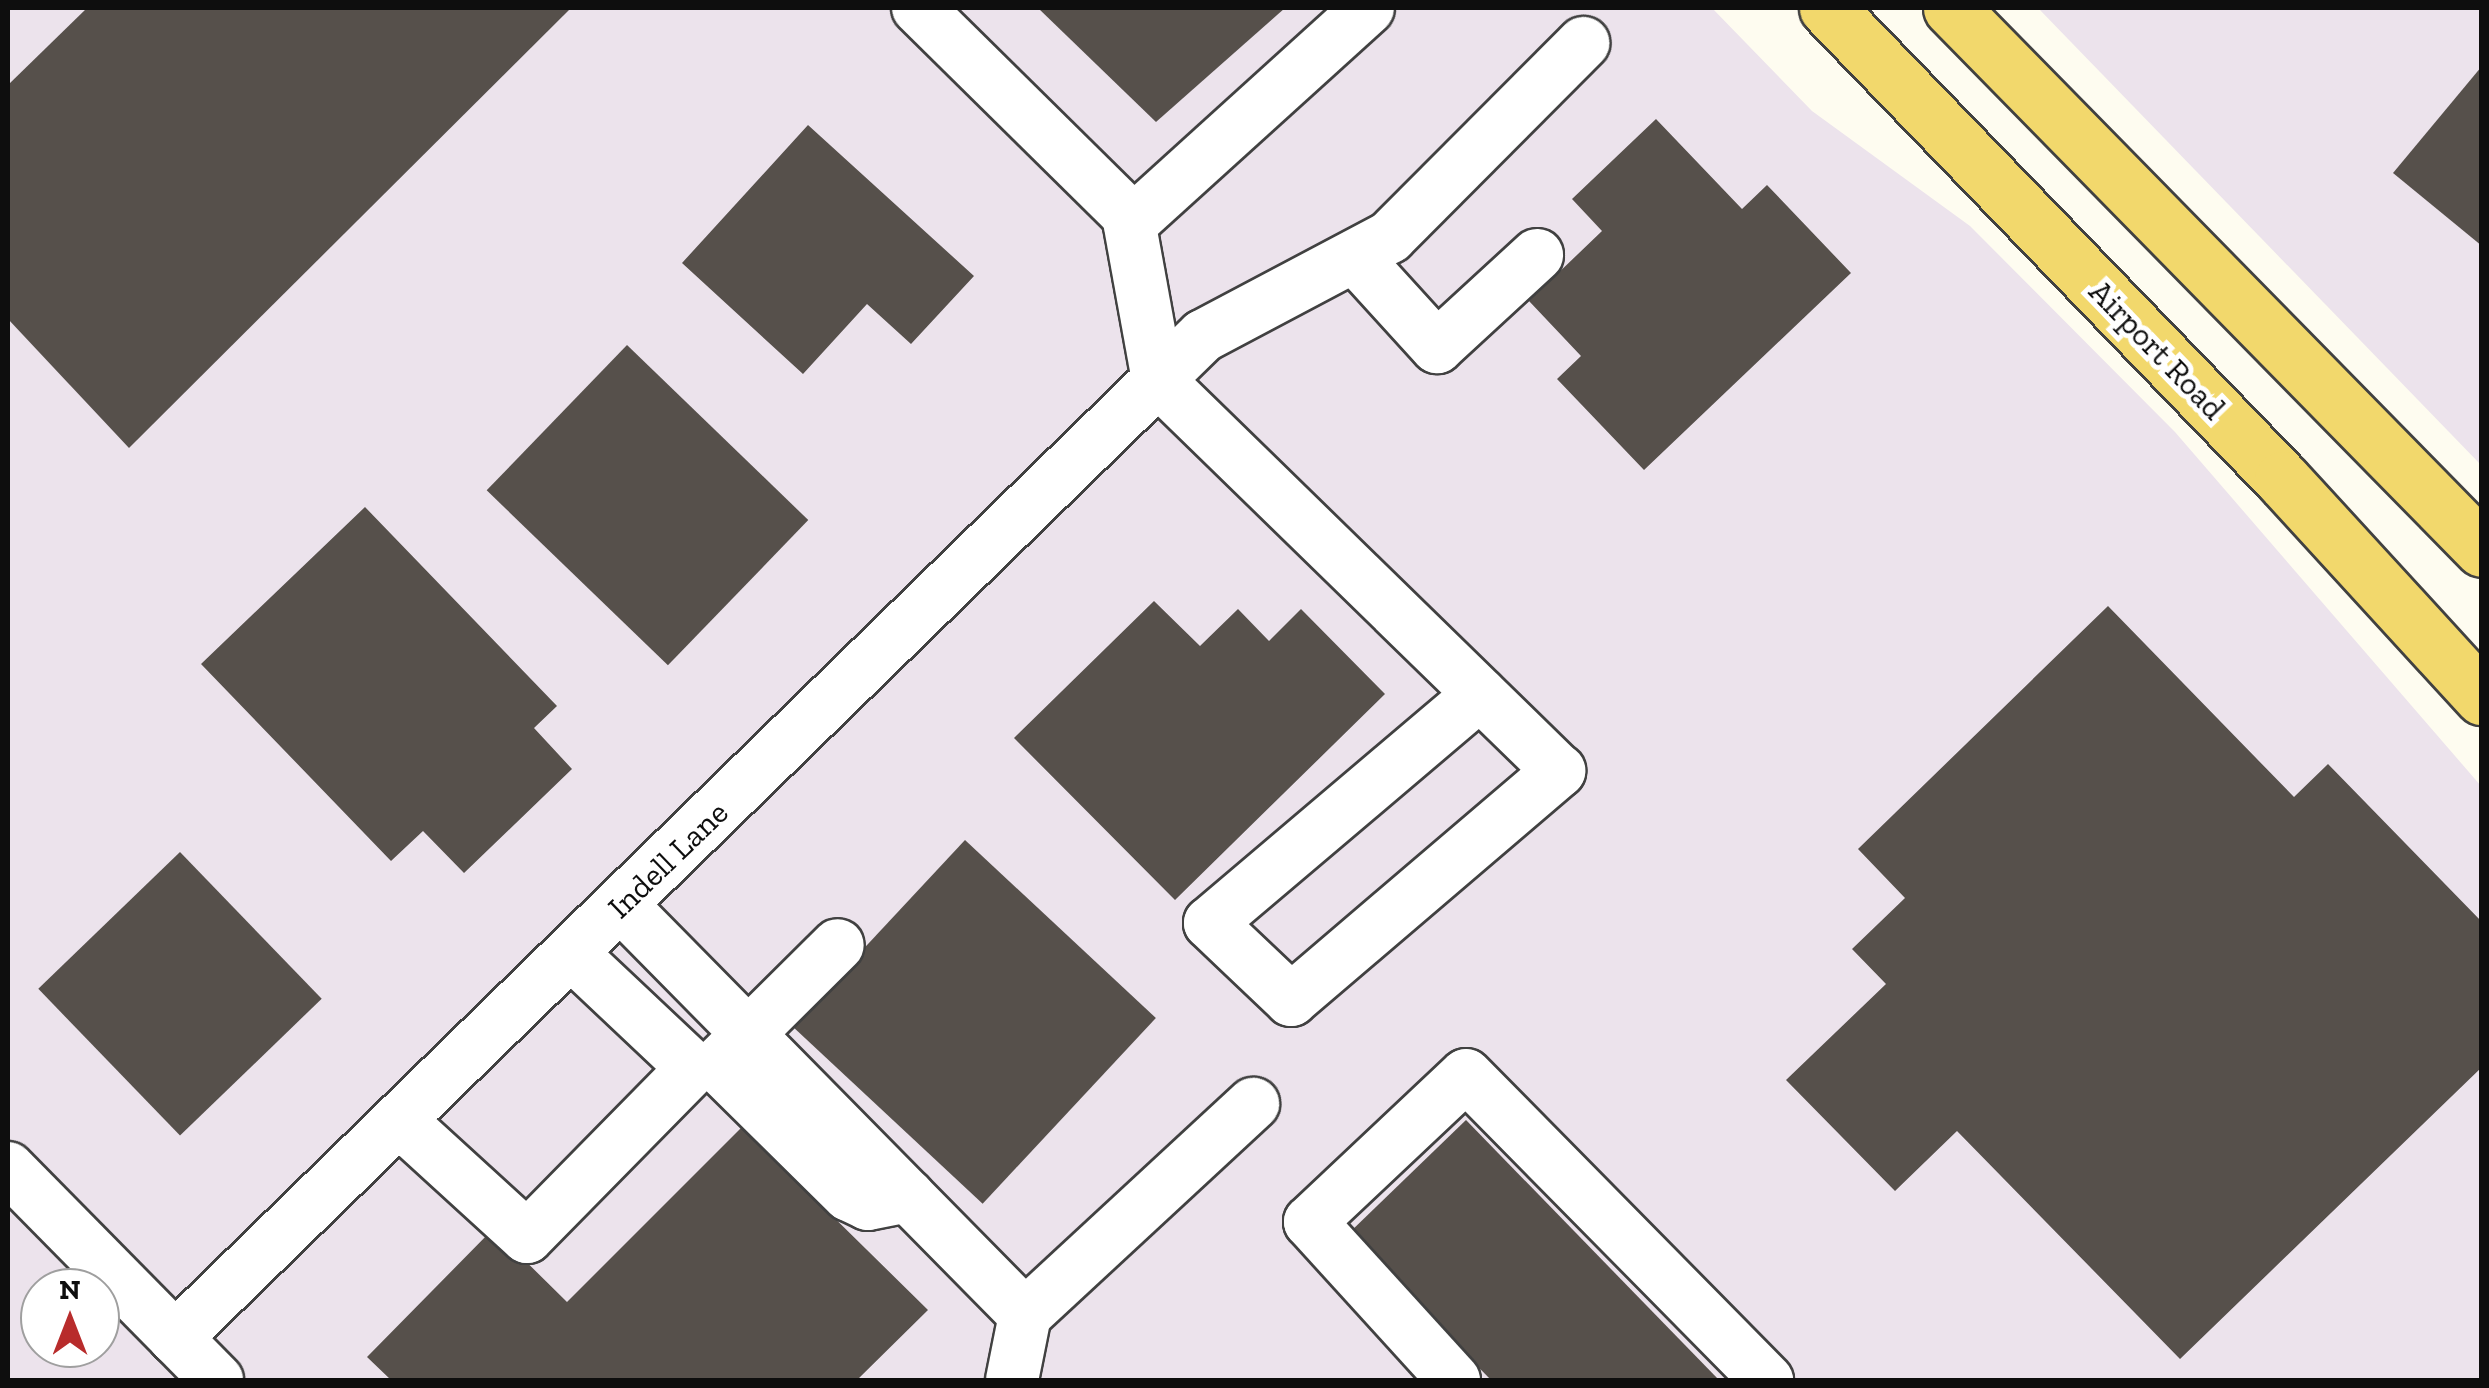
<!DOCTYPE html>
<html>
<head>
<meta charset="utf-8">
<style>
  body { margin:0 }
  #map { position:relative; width:2489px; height:1388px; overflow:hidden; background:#fefcf0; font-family:"Zilla Slab",serif }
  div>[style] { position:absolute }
  .industrial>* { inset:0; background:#ece3ec }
  .building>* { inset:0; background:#56504b; transform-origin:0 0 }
  .roads { filter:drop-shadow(2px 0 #414141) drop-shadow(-2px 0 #414141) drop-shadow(0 2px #414141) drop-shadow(0 -2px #414141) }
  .minor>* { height:52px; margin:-26px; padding:0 26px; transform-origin:26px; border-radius:26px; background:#fff }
  .major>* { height:55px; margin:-27.5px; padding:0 27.5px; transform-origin:27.5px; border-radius:27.5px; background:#f2d86c }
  span { translate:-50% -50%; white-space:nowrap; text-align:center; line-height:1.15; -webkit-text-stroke:10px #fff; paint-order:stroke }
  .street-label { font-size:32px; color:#0e0e0e }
  .frame { position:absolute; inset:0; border:10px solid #0e0e0e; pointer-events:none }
  .north { position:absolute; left:20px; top:1268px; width:100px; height:100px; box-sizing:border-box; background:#fff; border:2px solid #9f9f9f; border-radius:50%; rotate:0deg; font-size:28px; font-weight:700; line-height:40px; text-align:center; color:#0e0e0e }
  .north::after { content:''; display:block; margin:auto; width:35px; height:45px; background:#b82c2c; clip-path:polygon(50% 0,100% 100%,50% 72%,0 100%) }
</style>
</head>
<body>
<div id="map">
  <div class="industrial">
    <div style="clip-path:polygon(evenodd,8px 8px,1712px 8px,1812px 111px,1970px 226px,2175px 432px,2481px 786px,2481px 1380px,8px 1380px,8px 8px,40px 1288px,100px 1288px,100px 1348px,40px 1348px,40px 1288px)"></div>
    <div style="clip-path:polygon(2038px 8px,2481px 8px,2481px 465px)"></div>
  </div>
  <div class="building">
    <div style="clip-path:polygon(87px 8px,571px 8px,129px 448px,8px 319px,8px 85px)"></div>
    <div style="clip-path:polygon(1038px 8px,1285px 8px,1156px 122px)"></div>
    <div style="clip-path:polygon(2482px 66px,2482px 246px,2393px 173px)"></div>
    <div style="clip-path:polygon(1656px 119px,1742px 209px,1767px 185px,1851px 273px,1644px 470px,1557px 379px,1581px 356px,1529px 301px,1602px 231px,1572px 199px)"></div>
    <div style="clip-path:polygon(808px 125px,974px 276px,911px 344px,867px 304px,803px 374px,682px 263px)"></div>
    <div style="left:627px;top:345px;width:252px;height:202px;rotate:44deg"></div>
    <div style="clip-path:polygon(365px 507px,557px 706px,534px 728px,572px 769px,464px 873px,423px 831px,391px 861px,201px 664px)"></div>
    <div style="clip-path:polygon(1154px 601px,1200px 646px,1238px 609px,1269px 641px,1301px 609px,1385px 694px,1175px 900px,1014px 738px)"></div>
    <div style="clip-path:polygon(2108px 606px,2294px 797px,2328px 764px,2482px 922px,2482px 1067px,2180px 1359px,1957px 1131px,1895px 1191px,1786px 1080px,1886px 984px,1852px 949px,1905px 898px,1858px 849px)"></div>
    <div style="left:965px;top:840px;width:261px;height:254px;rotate:43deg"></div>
    <div style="left:180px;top:852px;width:204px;height:197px;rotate:46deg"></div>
    <div style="clip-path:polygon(1466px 1120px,1719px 1380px,1491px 1380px,1348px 1234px)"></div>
    <div style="clip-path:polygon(742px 1127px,928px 1310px,857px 1380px,391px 1380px,367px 1357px,493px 1229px,567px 1302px)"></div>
  </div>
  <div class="roads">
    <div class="minor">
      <div style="left:1130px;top:224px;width:321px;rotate:-42.2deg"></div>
      <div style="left:1355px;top:257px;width:122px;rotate:47.7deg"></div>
      <div style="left:1437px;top:347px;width:136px;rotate:-42.6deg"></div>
      <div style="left:1480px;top:694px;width:354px;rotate:139.7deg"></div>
      <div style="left:1210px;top:923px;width:112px;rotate:43.5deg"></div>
      <div style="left:1291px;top:1000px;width:353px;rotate:-40.5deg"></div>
      <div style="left:1559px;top:771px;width:560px;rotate:-135.72deg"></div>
      <div style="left:1158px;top:380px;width:63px;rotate:-44.4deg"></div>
      <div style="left:1203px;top:336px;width:212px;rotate:-27.9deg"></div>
      <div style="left:1390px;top:237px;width:274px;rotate:-45.1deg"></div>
      <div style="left:622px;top:906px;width:574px;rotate:45.42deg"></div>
      <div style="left:1025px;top:1315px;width:311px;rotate:-42.8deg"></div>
      <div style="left:722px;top:1060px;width:163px;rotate:-44.8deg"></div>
      <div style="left:717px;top:1065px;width:185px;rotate:44.6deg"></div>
      <div style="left:849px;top:1195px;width:21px;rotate:25deg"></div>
      <div style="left:868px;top:1204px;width:41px;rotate:-11.3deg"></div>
      <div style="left:400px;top:1121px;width:172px;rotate:42.4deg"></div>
      <div style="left:527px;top:1237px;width:237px;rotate:-45.5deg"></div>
      <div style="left:693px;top:1068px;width:166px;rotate:-136.7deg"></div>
      <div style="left:8px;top:1168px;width:298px;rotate:45.4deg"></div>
      <div style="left:175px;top:1338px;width:1373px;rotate:-44.26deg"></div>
      <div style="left:1158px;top:380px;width:168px;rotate:-100.3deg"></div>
      <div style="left:1128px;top:215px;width:295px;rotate:-135.4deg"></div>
      <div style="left:1012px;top:1380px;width:66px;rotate:-78.7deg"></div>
      <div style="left:1454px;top:1380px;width:214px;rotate:-132.3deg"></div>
      <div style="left:1310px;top:1222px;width:214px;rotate:-43.3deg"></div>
      <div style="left:1466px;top:1075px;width:429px;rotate:45.4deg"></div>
    </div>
    <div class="major">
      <div style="left:1827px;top:8px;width:655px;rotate:45.99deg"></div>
      <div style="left:2282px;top:479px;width:296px;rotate:47.5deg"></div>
      <div style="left:1951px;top:8px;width:758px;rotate:45.53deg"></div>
    </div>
  </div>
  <div class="street-label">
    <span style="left:2157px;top:350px;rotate:46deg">Airport Road</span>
    <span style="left:668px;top:860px;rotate:-44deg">Indell Lane</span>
  </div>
  <div class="frame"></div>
  <div class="north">N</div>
</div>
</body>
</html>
